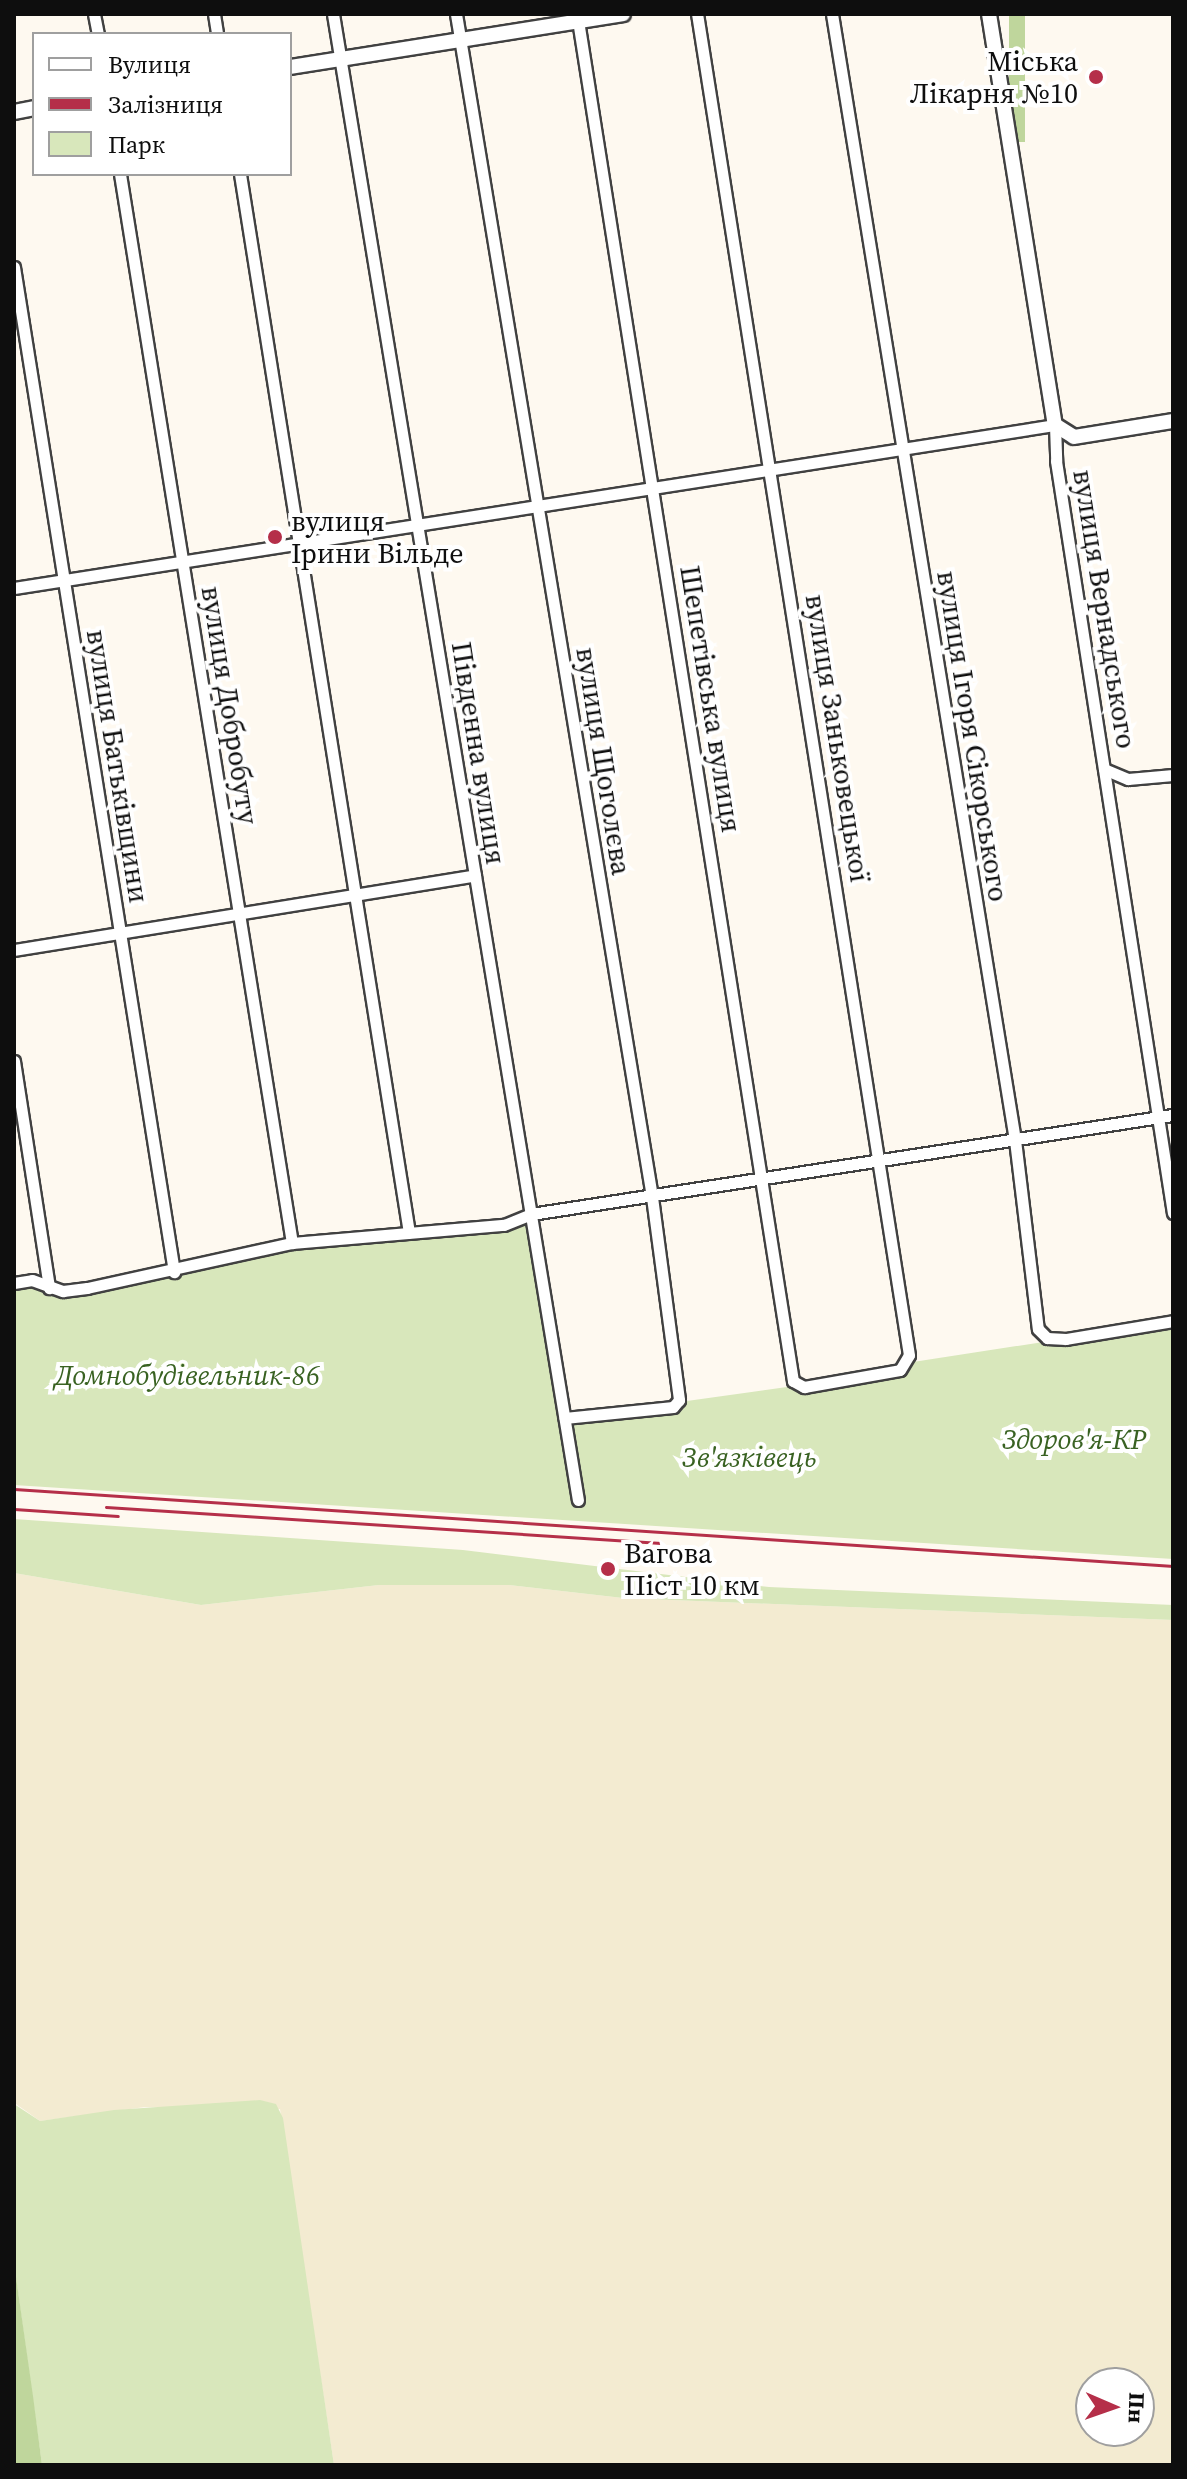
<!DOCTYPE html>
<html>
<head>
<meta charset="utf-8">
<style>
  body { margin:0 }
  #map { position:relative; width:1187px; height:2479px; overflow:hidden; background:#fef9f0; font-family:"Source Serif 4",serif }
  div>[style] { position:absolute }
  .farmland>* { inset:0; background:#f3ebd1 }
  .green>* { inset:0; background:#d8e7bb }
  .forest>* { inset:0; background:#bfd69c; transform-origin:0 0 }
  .roads { filter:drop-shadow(2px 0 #414141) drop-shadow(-2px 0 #414141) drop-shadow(0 2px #414141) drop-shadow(0 -2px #414141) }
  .minor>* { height:11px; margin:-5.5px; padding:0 5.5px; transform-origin:5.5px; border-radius:5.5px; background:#fff }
  .tertiary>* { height:14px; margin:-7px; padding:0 7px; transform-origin:7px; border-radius:7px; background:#fff }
  .rail>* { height:3px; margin:-1.5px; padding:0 1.5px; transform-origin:1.5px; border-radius:1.5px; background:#b52f49 }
  .dots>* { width:22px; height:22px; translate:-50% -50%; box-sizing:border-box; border:4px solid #fff; border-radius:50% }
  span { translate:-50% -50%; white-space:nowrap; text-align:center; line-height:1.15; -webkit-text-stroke:8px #fff; paint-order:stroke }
  .poi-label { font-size:28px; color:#0e0e0e }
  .right { translate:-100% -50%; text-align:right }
  .left { translate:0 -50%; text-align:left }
  .street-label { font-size:28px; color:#0e0e0e }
  .park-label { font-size:28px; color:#396222; font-style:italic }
  .frame { position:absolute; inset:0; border:16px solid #0e0e0e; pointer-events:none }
  .legend { position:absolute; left:32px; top:32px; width:260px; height:144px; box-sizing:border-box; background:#fff; border:2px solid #9f9f9f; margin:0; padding:10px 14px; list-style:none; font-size:24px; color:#0e0e0e }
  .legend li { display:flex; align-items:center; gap:16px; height:40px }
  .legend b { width:40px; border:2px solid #9f9f9f }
  .north { position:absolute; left:1075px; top:2367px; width:80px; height:80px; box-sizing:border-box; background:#fff; border:2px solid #9f9f9f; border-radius:50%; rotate:92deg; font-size:22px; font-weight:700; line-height:32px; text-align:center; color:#0e0e0e }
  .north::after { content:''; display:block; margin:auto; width:28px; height:36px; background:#b52f49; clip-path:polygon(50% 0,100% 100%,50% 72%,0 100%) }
</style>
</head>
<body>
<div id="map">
  <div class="farmland">
    <div style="clip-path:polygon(evenodd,14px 1573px,201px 1605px,379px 1585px,509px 1585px,623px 1598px,1173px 1620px,1173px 2465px,334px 2465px,280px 2109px,145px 2107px,40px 2121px,16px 2104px,14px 1573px,1091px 2383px,1139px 2383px,1139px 2431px,1091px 2431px,1091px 2383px)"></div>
  </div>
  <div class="green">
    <div style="clip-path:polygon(528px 1225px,565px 1418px,901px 1371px,913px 1362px,1173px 1322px,1173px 1559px,14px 1485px,14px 1284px,42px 1285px,46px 1294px,174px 1277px,292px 1250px)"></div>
    <div style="clip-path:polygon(14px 1519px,463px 1550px,769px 1587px,1173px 1605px,1173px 1620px,623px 1598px,509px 1585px,379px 1585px,201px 1605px,14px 1573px)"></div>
    <div style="clip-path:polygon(260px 2100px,276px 2104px,283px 2118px,334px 2465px,42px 2465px,14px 2264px,14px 2104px,40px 2121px,114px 2110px)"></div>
  </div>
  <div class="forest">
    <div style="left:1009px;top:14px;width:16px;height:128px"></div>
    <div style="clip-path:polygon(14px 2263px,33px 2396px,42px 2465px,14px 2465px)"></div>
  </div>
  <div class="roads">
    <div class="minor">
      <div style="left:94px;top:14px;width:20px;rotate:79deg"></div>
      <div style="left:214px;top:14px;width:20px;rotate:81deg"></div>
      <div style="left:333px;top:14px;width:1506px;rotate:80.64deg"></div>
      <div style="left:456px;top:14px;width:1199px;rotate:80.59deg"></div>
      <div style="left:652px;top:1197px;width:205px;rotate:82.4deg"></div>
      <div style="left:679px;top:1400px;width:9px;rotate:131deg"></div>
      <div style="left:673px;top:1407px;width:109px;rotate:174.2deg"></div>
      <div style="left:577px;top:14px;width:1384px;rotate:81.02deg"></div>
      <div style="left:793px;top:1381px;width:13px;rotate:29deg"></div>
      <div style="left:804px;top:1387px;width:97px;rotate:-10deg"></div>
      <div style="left:900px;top:1370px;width:17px;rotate:-59deg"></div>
      <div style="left:909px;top:1355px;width:1358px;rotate:-98.98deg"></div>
      <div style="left:832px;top:14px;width:1141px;rotate:80.77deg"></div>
      <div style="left:1015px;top:1140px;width:190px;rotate:83.1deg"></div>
      <div style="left:1038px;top:1329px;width:13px;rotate:45deg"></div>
      <div style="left:1047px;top:1338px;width:19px;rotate:3deg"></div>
      <div style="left:1066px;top:1339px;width:109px;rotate:-9.5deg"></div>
      <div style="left:120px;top:174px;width:1083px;rotate:80.86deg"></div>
      <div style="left:240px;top:174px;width:1072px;rotate:80.93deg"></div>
      <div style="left:14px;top:267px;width:1018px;rotate:80.95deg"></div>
      <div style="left:14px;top:588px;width:1054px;rotate:-8.9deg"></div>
      <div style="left:1055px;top:425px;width:36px;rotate:88deg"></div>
      <div style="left:1056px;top:461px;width:761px;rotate:81.16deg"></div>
      <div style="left:1104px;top:769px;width:26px;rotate:23deg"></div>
      <div style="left:1128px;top:779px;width:45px;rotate:-5.1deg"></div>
      <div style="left:14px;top:950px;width:467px;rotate:-9.2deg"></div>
      <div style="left:14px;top:1061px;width:230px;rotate:81.2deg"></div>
      <div style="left:14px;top:1283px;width:18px;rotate:-9deg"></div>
      <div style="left:32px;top:1280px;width:33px;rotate:20deg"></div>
      <div style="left:63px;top:1291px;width:24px;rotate:-7deg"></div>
      <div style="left:87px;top:1288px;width:210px;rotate:-12.4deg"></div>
      <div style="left:292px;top:1243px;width:213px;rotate:-4.9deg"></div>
      <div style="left:504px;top:1225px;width:29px;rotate:-22deg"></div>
      <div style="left:531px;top:1214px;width:650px;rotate:-8.77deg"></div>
    </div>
    <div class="tertiary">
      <div style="left:989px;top:14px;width:416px;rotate:80.9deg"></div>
      <div style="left:1055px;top:425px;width:22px;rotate:32deg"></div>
      <div style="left:1074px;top:437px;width:100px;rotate:-9.2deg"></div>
      <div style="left:290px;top:67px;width:337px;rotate:-9deg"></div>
      <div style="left:14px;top:112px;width:20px;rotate:-11deg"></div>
    </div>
  </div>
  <div class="rail">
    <div style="left:14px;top:1489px;width:1162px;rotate:3.8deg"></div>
    <div style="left:106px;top:1507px;width:556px;rotate:3.71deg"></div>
    <div style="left:14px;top:1509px;width:104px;rotate:3.9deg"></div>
  </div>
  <div class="dots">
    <div style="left:1096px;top:77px;background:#b52f49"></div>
    <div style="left:275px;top:537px;background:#b52f49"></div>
    <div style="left:608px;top:1569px;background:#b52f49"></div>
  </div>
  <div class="poi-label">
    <span class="right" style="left:1078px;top:77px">Міська<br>Лікарня №10</span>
    <span class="left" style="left:291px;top:537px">вулиця<br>Ірини Вільде</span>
    <span class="left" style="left:624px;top:1569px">Вагова<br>Піст 10 км</span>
  </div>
  <div class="street-label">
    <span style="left:1105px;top:609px;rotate:81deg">вулиця Вернадського</span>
    <span style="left:711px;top:699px;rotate:81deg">Шепетівська вулиця</span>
    <span style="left:230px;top:705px;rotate:81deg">вулиця Добробуту</span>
    <span style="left:973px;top:736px;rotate:81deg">вулиця Ігоря Сікорського</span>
    <span style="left:838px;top:738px;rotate:81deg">вулиця Заньковецької</span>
    <span style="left:479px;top:753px;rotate:81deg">Південна вулиця</span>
    <span style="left:604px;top:761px;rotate:81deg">вулиця Щоголєва</span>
    <span style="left:118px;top:766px;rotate:81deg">вулиця Батьківщини</span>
  </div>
  <div class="park-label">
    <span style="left:187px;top:1375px">Домнобудівельник-86</span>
    <span style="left:1074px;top:1439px">Здоров'я-КР</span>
    <span style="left:749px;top:1457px">Зв'язківець</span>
  </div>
  <div class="frame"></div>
  <ul class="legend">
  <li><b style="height:10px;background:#fff"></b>Вулиця</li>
  <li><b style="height:10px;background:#b52f49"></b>Залізниця</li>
  <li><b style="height:22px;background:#d8e7bb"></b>Парк</li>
  </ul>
  <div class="north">Пн</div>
</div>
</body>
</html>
